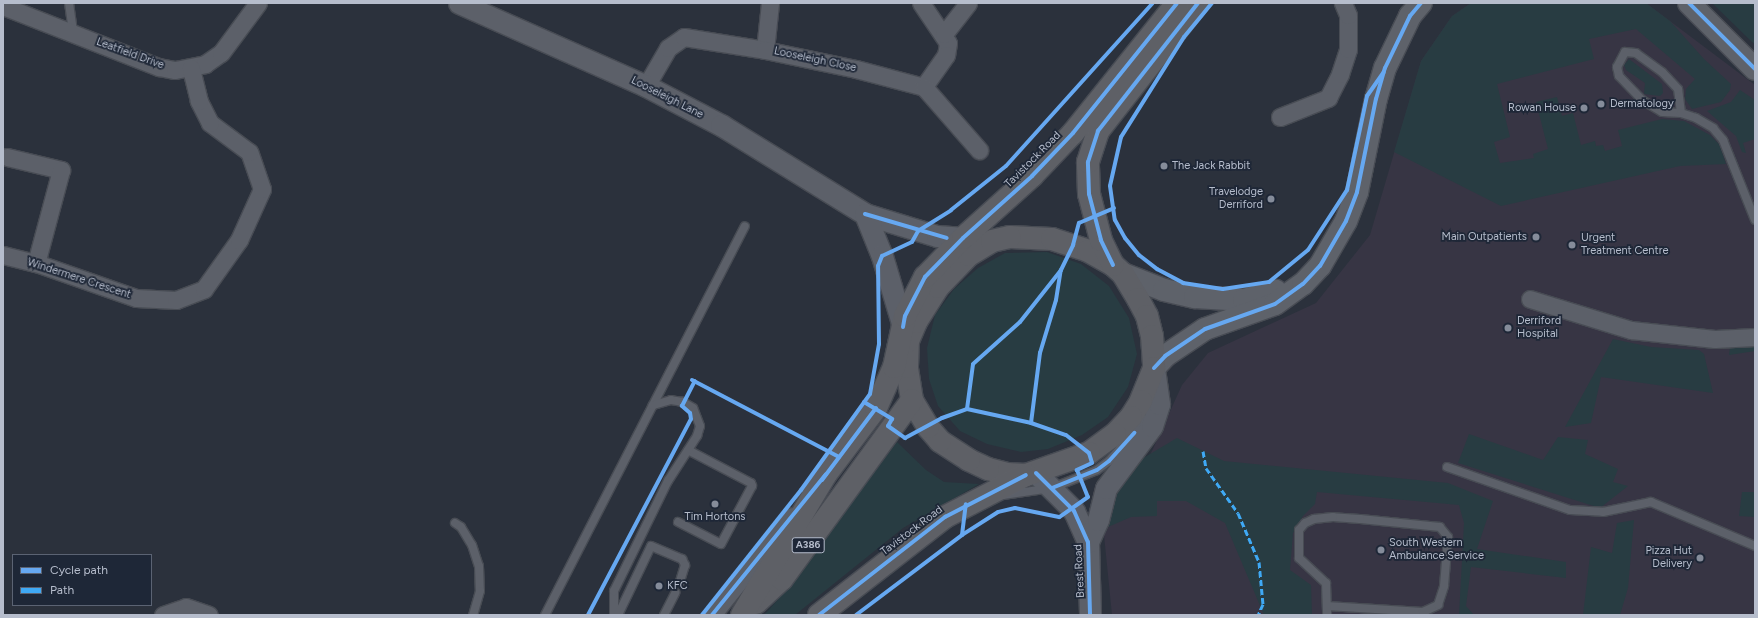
<!DOCTYPE html>
<html>
<head>
<meta charset="utf-8">
<style>
  body { margin:0 }
  #map { position:relative; width:1758px; height:618px; overflow:hidden; background:#2b313c; font-family:Figtree,sans-serif }
  div>[style] { position:absolute }
  .medical>* { inset:0; background:#373544 }
  .green>* { inset:0; background:#283c42 }
  .roads { filter:drop-shadow(1px 0 #484c54) drop-shadow(-1px 0 #484c54) drop-shadow(0 1px #484c54) drop-shadow(0 -1px #484c54) }
  .service>* { height:8px; margin:-4px; padding:0 4px; transform-origin:4px; border-radius:4px; background:#5c6069 }
  .minor>* { height:17px; margin:-8.5px; padding:0 8.5px; transform-origin:8.5px; border-radius:8.5px; background:#5c6069 }
  .tertiary>* { height:21px; margin:-10.5px; padding:0 10.5px; transform-origin:10.5px; border-radius:10.5px; background:#5c6069 }
  .primary>* { height:22px; margin:-11px; padding:0 11px; transform-origin:11px; border-radius:11px; background:#5e626a }
  .trunk>* { height:22px; margin:-11px; padding:0 11px; transform-origin:11px; border-radius:11px; background:#5e6066 }
  .quiet>* { height:3px; margin-top:-1.5px; transform-origin:0; background:repeating-linear-gradient(90deg,#3fa9f5 0 6px,transparent 0 9px) }
  .cycleway>* { height:4px; margin:-2px; padding:0 2px; transform-origin:2px; border-radius:2px; background:#66a8f1 }
  .dots>* { width:11px; height:11px; translate:-50% -50%; box-sizing:border-box; border:2px solid #1e2737; border-radius:50% }
  span { translate:-50% -50%; white-space:nowrap; text-align:center; line-height:1.15; -webkit-text-stroke:3.5px #1e2737; paint-order:stroke }
  .shield-label span { padding:1px 3px; background:#1e2737; border:1px solid; border-radius:3px; -webkit-text-stroke-width:0 }
  .shield-label { font-size:10px; color:#b6bdcc; font-weight:700 }
  .street-label { font-size:11px; color:#b6bdcc }
  .poi-label { font-size:11px; color:#b6bdcc }
  .left { translate:0 -50%; text-align:left }
  .right { translate:-100% -50%; text-align:right }
  .frame { position:absolute; inset:0; border:4px solid #b6bdcc; pointer-events:none }
  .legend { position:absolute; left:12px; top:554px; width:140px; height:52px; box-sizing:border-box; background:#1e2737; border:1px solid #5b6373; margin:0; padding:5px 7px; list-style:none; font-size:12px; color:#b6bdcc }
  .legend li { display:flex; align-items:center; gap:8px; height:20px }
  .legend b { width:20px; border:1px solid #5b6373 }
</style>
</head>
<body>
<div id="map">
  <div class="medical">
    <div style="clip-path:polygon(1471px 3px,1646px 3px,1755px 85px,1755px 615px,1112px 615px,1104px 535px,1152px 451px,1182px 385px,1208px 353px,1316px 303px,1370px 235px,1421px 61px,1452px 16px)"></div>
  </div>
  <div class="green">
    <div style="clip-path:polygon(1471px 3px,1646px 3px,1670px 21px,1704px 59px,1731px 84px,1730px 90px,1721px 102px,1692px 109px,1685px 99px,1686px 89px,1695px 79px,1636px 29px,1589px 39px,1594px 59px,1497px 84px,1510px 137px,1494px 142px,1500px 163px,1534px 158px,1533px 154px,1548px 149px,1536px 102px,1557px 97px,1562px 116px,1573px 113px,1581px 145px,1595px 141px,1596px 146px,1603px 145px,1605px 151px,1622px 146px,1618px 130px,1662px 119px,1684px 121px,1710px 135px,1719px 144px,1726px 164px,1680px 166px,1501px 206px,1394px 152px,1421px 61px,1452px 16px)"></div>
    <div style="clip-path:polygon(1712px 3px,1755px 3px,1755px 44px,1752px 42px)"></div>
    <div style="clip-path:polygon(1629px 59px,1662px 84px,1663px 93px,1660px 96px,1644px 94px,1645px 83px,1626px 70px,1624px 65px)"></div>
    <div style="clip-path:polygon(1740px 90px,1755px 100px,1755px 139px,1743px 143px,1746px 153px,1742px 152px,1736px 136px,1707px 111px,1731px 102px)"></div>
    <div style="clip-path:polygon(1047px 252px,1081px 264px,1109px 286px,1129px 318px,1137px 354px,1128px 387px,1108px 417px,1082px 435px,1048px 449px,1021px 452px,987px 444px,960px 431px,938px 406px,929px 379px,927px 348px,935px 315px,954px 289px,978px 268px,1005px 253px)"></div>
    <div style="clip-path:polygon(1613px 339px,1651px 347px,1699px 350px,1704px 354px,1713px 393px,1601px 377px,1591px 423px,1565px 427px)"></div>
    <div style="clip-path:polygon(1755px 343px,1755px 351px,1729px 355px,1730px 347px)"></div>
    <div style="clip-path:polygon(1469px 434px,1543px 460px,1558px 437px,1588px 440px,1585px 454px,1618px 469px,1613px 482px,1628px 486px,1600px 508px,1458px 463px)"></div>
    <div style="clip-path:polygon(1177px 438px,1224px 461px,1448px 483px,1493px 501px,1477px 549px,1566px 562px,1566px 578px,1471px 567px,1466px 606px,1474px 615px,1459px 615px,1464px 523px,1459px 505px,1317px 492px,1315px 504px,1303px 516px,1293px 533px,1290px 570px,1311px 585px,1312px 615px,1264px 615px,1225px 523px,1186px 501px,1157px 501px,1157px 516px,1131px 517px,1101px 530px,1114px 490px,1128px 467px)"></div>
    <div style="clip-path:polygon(897px 442px,926px 470px,944px 482px,979px 484px,903px 528px,795px 615px,764px 615px,783px 594px)"></div>
    <div style="clip-path:polygon(1742px 492px,1755px 492px,1755px 517px,1739px 516px)"></div>
    <div style="clip-path:polygon(1634px 520px,1628px 588px,1620px 615px,1583px 615px,1591px 547px,1612px 553px,1617px 523px)"></div>
  </div>
  <div class="roads">
    <div class="service">
      <div style="left:69px;top:3px;width:29px;rotate:82deg"></div>
      <div style="left:1681px;top:113px;width:24px;rotate:-97deg"></div>
      <div style="left:1678px;top:89px;width:23px;rotate:-133deg"></div>
      <div style="left:1662px;top:72px;width:32px;rotate:-144deg"></div>
      <div style="left:1636px;top:53px;width:11px;rotate:-175deg"></div>
      <div style="left:1625px;top:52px;width:17px;rotate:118deg"></div>
      <div style="left:1617px;top:67px;width:9px;rotate:77deg"></div>
      <div style="left:1619px;top:76px;width:33px;rotate:46deg"></div>
      <div style="left:1642px;top:100px;width:23px;rotate:31deg"></div>
      <div style="left:1662px;top:112px;width:19px;rotate:3deg"></div>
      <div style="left:1681px;top:113px;width:16px;rotate:18deg"></div>
      <div style="left:1696px;top:118px;width:20px;rotate:30deg"></div>
      <div style="left:1713px;top:128px;width:16px;rotate:50deg"></div>
      <div style="left:1723px;top:140px;width:86px;rotate:68.2deg"></div>
      <div style="left:1447px;top:467px;width:130px;rotate:19.3deg"></div>
      <div style="left:1570px;top:510px;width:33px;rotate:3deg"></div>
      <div style="left:1603px;top:512px;width:49px;rotate:-11.8deg"></div>
      <div style="left:1651px;top:502px;width:113px;rotate:22.9deg"></div>
      <div style="left:1003px;top:495px;width:49px;rotate:-8.1deg"></div>
      <div style="left:1052px;top:488px;width:48px;rotate:-21.8deg"></div>
      <div style="left:1097px;top:470px;width:15px;rotate:-37deg"></div>
      <div style="left:1109px;top:461px;width:38px;rotate:-48deg"></div>
      <div style="left:1134px;top:433px;width:18px;rotate:-63deg"></div>
      <div style="left:678px;top:522px;width:48px;rotate:27.1deg"></div>
      <div style="left:721px;top:544px;width:66px;rotate:-61.9deg"></div>
      <div style="left:752px;top:486px;width:3px;rotate:-108deg"></div>
      <div style="left:751px;top:483px;width:71px;rotate:-152.4deg"></div>
      <div style="left:455px;top:523px;width:7px;rotate:34deg"></div>
      <div style="left:461px;top:527px;width:21px;rotate:59deg"></div>
      <div style="left:472px;top:545px;width:22px;rotate:72deg"></div>
      <div style="left:479px;top:566px;width:25px;rotate:88deg"></div>
      <div style="left:480px;top:591px;width:25px;rotate:106deg"></div>
      <div style="left:1327px;top:606px;width:96px;rotate:3.6deg"></div>
      <div style="left:1423px;top:612px;width:17px;rotate:-25deg"></div>
      <div style="left:1438px;top:605px;width:20px;rotate:-72deg"></div>
      <div style="left:1444px;top:586px;width:49px;rotate:-85.3deg"></div>
      <div style="left:1448px;top:537px;width:13px;rotate:-129deg"></div>
      <div style="left:1440px;top:527px;width:80px;rotate:-174.3deg"></div>
      <div style="left:1360px;top:519px;width:27px;rotate:-176deg"></div>
      <div style="left:1333px;top:517px;width:19px;rotate:174deg"></div>
      <div style="left:1314px;top:519px;width:10px;rotate:156deg"></div>
      <div style="left:1305px;top:523px;width:9px;rotate:131deg"></div>
      <div style="left:1299px;top:530px;width:28px;rotate:90deg"></div>
      <div style="left:1299px;top:558px;width:37px;rotate:43deg"></div>
      <div style="left:1326px;top:583px;width:32px;rotate:88deg"></div>
      <div style="left:545px;top:615px;width:437px;rotate:-62.8deg"></div>
      <div style="left:614px;top:615px;width:24px;rotate:-90deg"></div>
      <div style="left:614px;top:591px;width:123px;rotate:-63.9deg"></div>
      <div style="left:668px;top:481px;width:54px;rotate:-57.2deg"></div>
      <div style="left:697px;top:436px;width:10px;rotate:-73deg"></div>
      <div style="left:700px;top:426px;width:19px;rotate:-111deg"></div>
      <div style="left:693px;top:408px;width:12px;rotate:-149deg"></div>
      <div style="left:683px;top:402px;width:12px;rotate:-171deg"></div>
      <div style="left:671px;top:400px;width:19px;rotate:164deg"></div>
      <div style="left:618px;top:615px;width:76px;rotate:-64.4deg"></div>
      <div style="left:651px;top:546px;width:34px;rotate:23deg"></div>
      <div style="left:682px;top:559px;width:7px;rotate:63deg"></div>
      <div style="left:685px;top:565px;width:17px;rotate:107deg"></div>
      <div style="left:664px;top:615px;width:25px;rotate:-63deg"></div>
    </div>
    <div class="minor">
      <div style="left:921px;top:3px;width:48px;rotate:56deg"></div>
      <div style="left:948px;top:43px;width:12px;rotate:99deg"></div>
      <div style="left:946px;top:55px;width:39px;rotate:125deg"></div>
      <div style="left:3px;top:6px;width:168px;rotate:21.4deg"></div>
      <div style="left:159px;top:67px;width:16px;rotate:11deg"></div>
      <div style="left:175px;top:70px;width:31px;rotate:-11deg"></div>
      <div style="left:205px;top:64px;width:19px;rotate:-35deg"></div>
      <div style="left:221px;top:53px;width:62px;rotate:-53.5deg"></div>
      <div style="left:944px;top:34px;width:39px;rotate:-52deg"></div>
      <div style="left:765px;top:50px;width:47px;rotate:-83.9deg"></div>
      <div style="left:646px;top:86px;width:44px;rotate:-59.9deg"></div>
      <div style="left:668px;top:48px;width:19px;rotate:-35deg"></div>
      <div style="left:684px;top:37px;width:82px;rotate:9.1deg"></div>
      <div style="left:765px;top:50px;width:93px;rotate:11.8deg"></div>
      <div style="left:856px;top:69px;width:70px;rotate:14.8deg"></div>
      <div style="left:924px;top:87px;width:84px;rotate:48.9deg"></div>
      <div style="left:1280px;top:117px;width:52px;rotate:-21.6deg"></div>
      <div style="left:1328px;top:98px;width:27px;rotate:-63deg"></div>
      <div style="left:1340px;top:74px;width:26px;rotate:-72deg"></div>
      <div style="left:1348px;top:49px;width:34px;rotate:-90deg"></div>
      <div style="left:1348px;top:15px;width:13px;rotate:-113deg"></div>
      <div style="left:7px;top:157px;width:56px;rotate:13.5deg"></div>
      <div style="left:61px;top:170px;width:96px;rotate:105deg"></div>
      <div style="left:3px;top:255px;width:34px;rotate:14deg"></div>
      <div style="left:36px;top:263px;width:106px;rotate:19.3deg"></div>
      <div style="left:136px;top:298px;width:40px;rotate:2.9deg"></div>
      <div style="left:176px;top:300px;width:30px;rotate:-21deg"></div>
      <div style="left:204px;top:289px;width:60px;rotate:-54.5deg"></div>
      <div style="left:239px;top:240px;width:56px;rotate:-65.7deg"></div>
      <div style="left:262px;top:189px;width:39px;rotate:-109deg"></div>
      <div style="left:249px;top:152px;width:49px;rotate:-143.4deg"></div>
      <div style="left:210px;top:123px;width:25px;rotate:-117deg"></div>
      <div style="left:199px;top:101px;width:34px;rotate:-104deg"></div>
      <div style="left:1530px;top:299px;width:106px;rotate:17.1deg"></div>
      <div style="left:1631px;top:330px;width:84px;rotate:6.1deg"></div>
      <div style="left:1715px;top:339px;width:40px;rotate:-2.9deg"></div>
      <div style="left:163px;top:615px;width:24px;rotate:-19deg"></div>
      <div style="left:186px;top:607px;width:24px;rotate:19deg"></div>
      <div style="left:712px;top:615px;width:127px;rotate:-51.1deg"></div>
    </div>
    <div class="tertiary">
      <div style="left:459px;top:3px;width:205px;rotate:23.9deg"></div>
      <div style="left:646px;top:86px;width:85px;rotate:27.5deg"></div>
      <div style="left:721px;top:125px;width:169px;rotate:31.7deg"></div>
      <div style="left:865px;top:214px;width:75px;rotate:17deg"></div>
      <div style="left:937px;top:236px;width:39px;rotate:4deg"></div>
      <div style="left:865px;top:214px;width:45px;rotate:68deg"></div>
      <div style="left:882px;top:256px;width:80px;rotate:73.4deg"></div>
      <div style="left:1036px;top:473px;width:54px;rotate:45deg"></div>
      <div style="left:1074px;top:511px;width:34px;rotate:66deg"></div>
      <div style="left:1088px;top:542px;width:73px;rotate:88.4deg"></div>
      <div style="left:1088px;top:542px;width:24px;rotate:-66deg"></div>
      <div style="left:1098px;top:520px;width:33px;rotate:-76deg"></div>
      <div style="left:1106px;top:488px;width:77px;rotate:-53.4deg"></div>
      <div style="left:1152px;top:426px;width:23px;rotate:-72deg"></div>
      <div style="left:1159px;top:404px;width:36px;rotate:-98deg"></div>
    </div>
    <div class="primary">
      <div style="left:1689px;top:3px;width:93px;rotate:45deg"></div>
      <div style="left:1123px;top:274px;width:44px;rotate:21.3deg"></div>
      <div style="left:1164px;top:290px;width:32px;rotate:13deg"></div>
      <div style="left:1195px;top:297px;width:49px;rotate:3.5deg"></div>
      <div style="left:1244px;top:300px;width:33px;rotate:-16deg"></div>
      <div style="left:1154px;top:368px;width:16px;rotate:-47deg"></div>
      <div style="left:1165px;top:356px;width:48px;rotate:-34deg"></div>
      <div style="left:1205px;top:329px;width:74px;rotate:-19.7deg"></div>
      <div style="left:1275px;top:304px;width:34px;rotate:-36deg"></div>
      <div style="left:1303px;top:284px;width:25px;rotate:-47deg"></div>
      <div style="left:1320px;top:266px;width:52px;rotate:-60deg"></div>
      <div style="left:1346px;top:221px;width:31px;rotate:-69deg"></div>
      <div style="left:1357px;top:192px;width:95px;rotate:-78.5deg"></div>
      <div style="left:1376px;top:99px;width:32px;rotate:-74deg"></div>
      <div style="left:1385px;top:68px;width:58px;rotate:-64.3deg"></div>
      <div style="left:1410px;top:16px;width:17px;rotate:-50deg"></div>
    </div>
    <div class="trunk">
      <div style="left:1010px;top:237px;width:42px;rotate:2.7deg"></div>
      <div style="left:1052px;top:239px;width:38px;rotate:18deg"></div>
      <div style="left:1088px;top:251px;width:29px;rotate:29deg"></div>
      <div style="left:1113px;top:265px;width:13px;rotate:42deg"></div>
      <div style="left:1123px;top:274px;width:29px;rotate:59deg"></div>
      <div style="left:1138px;top:299px;width:19px;rotate:62deg"></div>
      <div style="left:1147px;top:316px;width:21px;rotate:76deg"></div>
      <div style="left:1152px;top:336px;width:32px;rotate:86deg"></div>
      <div style="left:1154px;top:368px;width:35px;rotate:112deg"></div>
      <div style="left:1141px;top:401px;width:19px;rotate:122deg"></div>
      <div style="left:1131px;top:417px;width:23px;rotate:133deg"></div>
      <div style="left:1115px;top:434px;width:32px;rotate:144deg"></div>
      <div style="left:1089px;top:453px;width:67px;rotate:160.8deg"></div>
      <div style="left:1026px;top:475px;width:19px;rotate:-177deg"></div>
      <div style="left:1007px;top:474px;width:20px;rotate:-165deg"></div>
      <div style="left:988px;top:469px;width:21px;rotate:-155deg"></div>
      <div style="left:969px;top:460px;width:35px;rotate:-147deg"></div>
      <div style="left:940px;top:441px;width:18px;rotate:-131deg"></div>
      <div style="left:928px;top:427px;width:31px;rotate:-121deg"></div>
      <div style="left:912px;top:400px;width:33px;rotate:-99deg"></div>
      <div style="left:907px;top:367px;width:26px;rotate:-88deg"></div>
      <div style="left:908px;top:341px;width:21px;rotate:-67deg"></div>
      <div style="left:916px;top:322px;width:41px;rotate:-57.8deg"></div>
      <div style="left:938px;top:287px;width:45px;rotate:-45.9deg"></div>
      <div style="left:969px;top:255px;width:27px;rotate:-31deg"></div>
      <div style="left:992px;top:241px;width:18px;rotate:-13deg"></div>
      <div style="left:1113px;top:265px;width:28px;rotate:-116deg"></div>
      <div style="left:1101px;top:240px;width:48px;rotate:-104.6deg"></div>
      <div style="left:1089px;top:194px;width:32px;rotate:-92deg"></div>
      <div style="left:1088px;top:162px;width:33px;rotate:-72deg"></div>
      <div style="left:1098px;top:131px;width:162px;rotate:-52deg"></div>
      <div style="left:756px;top:603px;width:35px;rotate:-43deg"></div>
      <div style="left:782px;top:579px;width:221px;rotate:-54deg"></div>
      <div style="left:742px;top:615px;width:164px;rotate:-59.2deg"></div>
      <div style="left:826px;top:474px;width:83px;rotate:-52.9deg"></div>
      <div style="left:876px;top:408px;width:45px;rotate:-66.3deg"></div>
      <div style="left:894px;top:367px;width:52px;rotate:-77.8deg"></div>
      <div style="left:905px;top:316px;width:44px;rotate:-62.9deg"></div>
      <div style="left:925px;top:277px;width:54px;rotate:-45.7deg"></div>
      <div style="left:963px;top:238px;width:93px;rotate:-41.9deg"></div>
      <div style="left:1032px;top:176px;width:59px;rotate:-46.4deg"></div>
      <div style="left:1073px;top:133px;width:166px;rotate:-51.3deg"></div>
      <div style="left:819px;top:615px;width:160px;rotate:-37.9deg"></div>
      <div style="left:945px;top:517px;width:91px;rotate:-27.4deg"></div>
    </div>
  </div>
  <div class="quiet">
    <div style="left:1203px;top:451px;width:17px;rotate:80deg"></div>
    <div style="left:1206px;top:468px;width:55px;rotate:54.6deg"></div>
    <div style="left:1238px;top:513px;width:53px;rotate:66.8deg"></div>
    <div style="left:1259px;top:562px;width:42px;rotate:84.6deg"></div>
    <div style="left:1263px;top:604px;width:12px;rotate:114deg"></div>
  </div>
  <div class="cycleway">
    <div style="left:1212px;top:3px;width:44px;rotate:129.5deg"></div>
    <div style="left:1184px;top:37px;width:118px;rotate:122.2deg"></div>
    <div style="left:1121px;top:137px;width:50px;rotate:102.7deg"></div>
    <div style="left:1110px;top:186px;width:34px;rotate:82deg"></div>
    <div style="left:1115px;top:220px;width:21px;rotate:61deg"></div>
    <div style="left:1125px;top:238px;width:22px;rotate:51deg"></div>
    <div style="left:1139px;top:255px;width:23px;rotate:38deg"></div>
    <div style="left:1157px;top:269px;width:30px;rotate:28deg"></div>
    <div style="left:1183px;top:283px;width:40px;rotate:8.5deg"></div>
    <div style="left:1223px;top:289px;width:47px;rotate:-8.7deg"></div>
    <div style="left:1269px;top:282px;width:50px;rotate:-39.4deg"></div>
    <div style="left:1308px;top:250px;width:72px;rotate:-57deg"></div>
    <div style="left:1347px;top:190px;width:96px;rotate:-78deg"></div>
    <div style="left:1367px;top:96px;width:29px;rotate:-55deg"></div>
    <div style="left:1689px;top:3px;width:93px;rotate:45deg"></div>
    <div style="left:865px;top:214px;width:85px;rotate:16.3deg"></div>
    <div style="left:1113px;top:265px;width:28px;rotate:-116deg"></div>
    <div style="left:1101px;top:240px;width:48px;rotate:-104.6deg"></div>
    <div style="left:1089px;top:194px;width:32px;rotate:-92deg"></div>
    <div style="left:1088px;top:162px;width:33px;rotate:-72deg"></div>
    <div style="left:1098px;top:131px;width:162px;rotate:-52deg"></div>
    <div style="left:903px;top:327px;width:11px;rotate:-80deg"></div>
    <div style="left:905px;top:316px;width:44px;rotate:-62.9deg"></div>
    <div style="left:925px;top:277px;width:54px;rotate:-45.7deg"></div>
    <div style="left:963px;top:238px;width:93px;rotate:-41.9deg"></div>
    <div style="left:1032px;top:176px;width:59px;rotate:-46.4deg"></div>
    <div style="left:1073px;top:133px;width:166px;rotate:-51.3deg"></div>
    <div style="left:1154px;top:368px;width:16px;rotate:-47deg"></div>
    <div style="left:1165px;top:356px;width:48px;rotate:-34deg"></div>
    <div style="left:1205px;top:329px;width:74px;rotate:-19.7deg"></div>
    <div style="left:1275px;top:304px;width:34px;rotate:-36deg"></div>
    <div style="left:1303px;top:284px;width:25px;rotate:-47deg"></div>
    <div style="left:1320px;top:266px;width:52px;rotate:-60deg"></div>
    <div style="left:1346px;top:221px;width:31px;rotate:-69deg"></div>
    <div style="left:1357px;top:192px;width:95px;rotate:-78.5deg"></div>
    <div style="left:1376px;top:99px;width:32px;rotate:-74deg"></div>
    <div style="left:1385px;top:68px;width:58px;rotate:-64.3deg"></div>
    <div style="left:1410px;top:16px;width:17px;rotate:-50deg"></div>
    <div style="left:692px;top:380px;width:166px;rotate:27.6deg"></div>
    <div style="left:864px;top:402px;width:33px;rotate:31deg"></div>
    <div style="left:892px;top:419px;width:8px;rotate:120deg"></div>
    <div style="left:888px;top:426px;width:21px;rotate:35deg"></div>
    <div style="left:905px;top:438px;width:42px;rotate:-28.4deg"></div>
    <div style="left:942px;top:418px;width:27px;rotate:-20deg"></div>
    <div style="left:967px;top:409px;width:66px;rotate:12.3deg"></div>
    <div style="left:1031px;top:423px;width:37px;rotate:19deg"></div>
    <div style="left:1066px;top:435px;width:29px;rotate:38deg"></div>
    <div style="left:1089px;top:453px;width:10px;rotate:73deg"></div>
    <div style="left:1092px;top:463px;width:17px;rotate:155deg"></div>
    <div style="left:1077px;top:470px;width:29px;rotate:68deg"></div>
    <div style="left:1088px;top:497px;width:35px;rotate:145deg"></div>
    <div style="left:1059px;top:517px;width:45px;rotate:-168.4deg"></div>
    <div style="left:1015px;top:508px;width:17px;rotate:167deg"></div>
    <div style="left:998px;top:512px;width:43px;rotate:147.4deg"></div>
    <div style="left:967px;top:409px;width:45px;rotate:-82.4deg"></div>
    <div style="left:973px;top:364px;width:63px;rotate:-41.8deg"></div>
    <div style="left:1020px;top:322px;width:66px;rotate:-51.7deg"></div>
    <div style="left:1061px;top:270px;width:28px;rotate:-64deg"></div>
    <div style="left:1073px;top:245px;width:23px;rotate:-75deg"></div>
    <div style="left:1079px;top:223px;width:38px;rotate:-23deg"></div>
    <div style="left:1031px;top:423px;width:71px;rotate:-82.7deg"></div>
    <div style="left:1040px;top:353px;width:55px;rotate:-73.2deg"></div>
    <div style="left:1056px;top:300px;width:30px;rotate:-81deg"></div>
    <div style="left:1036px;top:473px;width:54px;rotate:45deg"></div>
    <div style="left:1074px;top:511px;width:34px;rotate:66deg"></div>
    <div style="left:1088px;top:542px;width:73px;rotate:88.4deg"></div>
    <div style="left:822px;top:480px;width:90px;rotate:-53.1deg"></div>
    <div style="left:1052px;top:488px;width:48px;rotate:-21.8deg"></div>
    <div style="left:1097px;top:470px;width:15px;rotate:-37deg"></div>
    <div style="left:1109px;top:461px;width:38px;rotate:-48deg"></div>
    <div style="left:588px;top:615px;width:221px;rotate:-62.3deg"></div>
    <div style="left:691px;top:419px;width:6px;rotate:-99deg"></div>
    <div style="left:690px;top:413px;width:11px;rotate:-139deg"></div>
    <div style="left:682px;top:406px;width:28px;rotate:-63deg"></div>
    <div style="left:702px;top:615px;width:159px;rotate:-51.6deg"></div>
    <div style="left:801px;top:490px;width:118px;rotate:-54.3deg"></div>
    <div style="left:870px;top:394px;width:51px;rotate:-79.8deg"></div>
    <div style="left:879px;top:344px;width:78px;rotate:-90.7deg"></div>
    <div style="left:878px;top:266px;width:11px;rotate:-68deg"></div>
    <div style="left:882px;top:256px;width:33px;rotate:-25deg"></div>
    <div style="left:912px;top:242px;width:13px;rotate:-61deg"></div>
    <div style="left:918px;top:231px;width:39px;rotate:-32deg"></div>
    <div style="left:951px;top:210px;width:70px;rotate:-38.7deg"></div>
    <div style="left:1006px;top:166px;width:219px;rotate:-48deg"></div>
    <div style="left:712px;top:615px;width:181px;rotate:-51deg"></div>
    <div style="left:819px;top:615px;width:160px;rotate:-37.9deg"></div>
    <div style="left:945px;top:517px;width:91px;rotate:-27.4deg"></div>
    <div style="left:856px;top:615px;width:133px;rotate:-37deg"></div>
    <div style="left:962px;top:535px;width:31px;rotate:-83deg"></div>
  </div>
  <div class="dots">
    <div style="left:1601px;top:104px;background:#858c9a"></div>
    <div style="left:1584px;top:108px;background:#858c9a"></div>
    <div style="left:1164px;top:166px;background:#858c9a"></div>
    <div style="left:1271px;top:199px;background:#858c9a"></div>
    <div style="left:1536px;top:237px;background:#858c9a"></div>
    <div style="left:1572px;top:245px;background:#858c9a"></div>
    <div style="left:1508px;top:328px;background:#858c9a"></div>
    <div style="left:715px;top:504px;background:#858c9a"></div>
    <div style="left:1381px;top:550px;background:#858c9a"></div>
    <div style="left:1700px;top:558px;background:#858c9a"></div>
    <div style="left:659px;top:586px;background:#858c9a"></div>
  </div>
  <div class="shield-label">
    <span style="left:808px;top:545px">A386</span>
  </div>
  <div class="street-label">
    <span style="left:130px;top:54px;rotate:20deg">Leatfield Drive</span>
    <span style="left:815px;top:60px;rotate:12deg">Looseleigh Close</span>
    <span style="left:667px;top:98px;rotate:27deg">Looseleigh Lane</span>
    <span style="left:1033px;top:160px;rotate:-45deg">Tavistock Road</span>
    <span style="left:79px;top:279px;rotate:18deg">Windermere Crescent</span>
    <span style="left:912px;top:531px;rotate:-37deg">Tavistock Road</span>
    <span style="left:1080px;top:571px;rotate:-93deg">Brest Road</span>
  </div>
  <div class="poi-label">
    <span class="left" style="left:1610px;top:104px">Dermatology</span>
    <span class="right" style="left:1576px;top:108px">Rowan House</span>
    <span class="left" style="left:1172px;top:166px">The Jack Rabbit</span>
    <span class="right" style="left:1263px;top:199px">Travelodge<br>Derriford</span>
    <span class="right" style="left:1527px;top:237px">Main Outpatients</span>
    <span class="left" style="left:1581px;top:245px">Urgent<br>Treatment Centre</span>
    <span class="left" style="left:1517px;top:328px">Derriford<br>Hospital</span>
    <span style="left:715px;top:517px">Tim Hortons</span>
    <span class="left" style="left:1389px;top:550px">South Western<br>Ambulance Service</span>
    <span class="right" style="left:1692px;top:558px">Pizza Hut<br>Delivery</span>
    <span class="left" style="left:667px;top:586px">KFC</span>
  </div>
  <div class="frame"></div>
  <ul class="legend">
  <li><b style="height:5px;background:#66a8f1"></b>Cycle path</li>
  <li><b style="height:5px;background:#3fa9f5"></b>Path</li>
  </ul>
</div>
</body>
</html>
